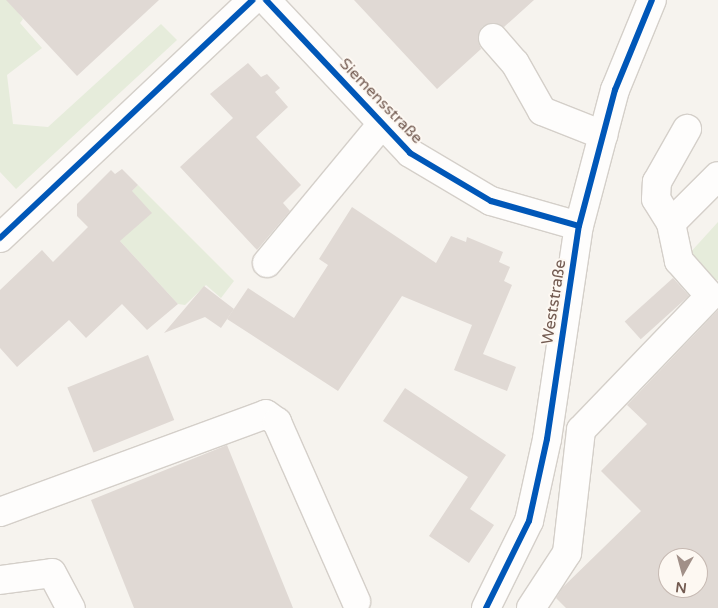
<!DOCTYPE html>
<html>
<head>
<meta charset="utf-8">
<style>
  body { margin:0 }
  #map { position:relative; width:718px; height:608px; overflow:hidden; background:#f6f3ee; font-family:"Varela Round",sans-serif }
  div>[style] { position:absolute }
  .green>* { inset:0; background:#e6ecdb }
  .building>* { inset:0; background:#e0d9d4; transform-origin:0 0 }
  .roads { filter:drop-shadow(1px 0 #d4cfc9) drop-shadow(-1px 0 #d4cfc9) drop-shadow(0 1px #d4cfc9) drop-shadow(0 -1px #d4cfc9) }
  .minor>* { height:28px; margin:-14px; padding:0 14px; transform-origin:14px; border-radius:14px; background:#fefdfc }
  .cycleway>* { height:6px; margin:-3px; padding:0 3px; transform-origin:3px; border-radius:3px; background:#0057b8 }
  span { translate:-50% -50%; white-space:nowrap; text-align:center; line-height:1.15; -webkit-text-stroke:4px #fdf8f2; paint-order:stroke }
  .street-label { font-size:16px; color:#735b51 }
  .north { position:absolute; left:658px; top:548px; width:50px; height:50px; box-sizing:border-box; background:#fdf8f2; border:1px solid #c6b9b2; border-radius:50%; rotate:187deg; font-size:14px; font-weight:700; line-height:20px; text-align:center; color:#735b51 }
  .north::after { content:''; display:block; margin:auto; width:18px; height:22px; background:#a19088; clip-path:polygon(50% 0,100% 100%,50% 72%,0 100%) }
</style>
</head>
<body>
<div id="map">
  <div class="green">
    <div style="clip-path:polygon(0 0,9px 0,23px 19px,20px 23px,42px 48px,7px 75px,13px 124px,48px 127px,161px 24px,177px 40px,16px 189px,0 172px)"></div>
    <div style="clip-path:polygon(138px 185px,234px 281px,221px 298px,206px 285px,185px 305px,178px 304px,120px 241px,132px 191px)"></div>
    <div style="clip-path:polygon(718px 222px,718px 280px,709px 282px,688px 255px)"></div>
  </div>
  <div class="building">
    <div style="clip-path:polygon(6px 0,159px 0,77px 76px)"></div>
    <div style="clip-path:polygon(354px 0,534px 0,504px 27px,490px 23px,482px 27px,478px 41px,481px 49px,437px 89px)"></div>
    <div style="clip-path:polygon(248px 63px,261px 77px,267px 74px,280px 88px,275px 92px,288px 107px,256px 137px,301px 185px,283px 203px,290px 211px,257px 250px,180px 167px,233px 118px,210px 94px)"></div>
    <div style="clip-path:polygon(122px 169px,138px 185px,132px 191px,152px 213px,120px 241px,178px 304px,147px 330px,122px 304px,86px 338px,69px 320px,17px 367px,0 348px,0 290px,42px 250px,53px 262px,88px 227px,77px 216px,77px 204px,111px 170px,115px 174px)"></div>
    <div style="clip-path:polygon(352px 207px,436px 263px,451px 236px,466px 242px,467px 237px,503px 252px,499px 262px,510px 267px,504px 281px,512px 285px,483px 354px,516px 367px,507px 391px,454px 370px,472px 325px,402px 296px,338px 391px,227px 319px,248px 288px,294px 318px,328px 265px,319px 259px)"></div>
    <div style="left:673px;top:278px;width:24px;height:65px;rotate:48deg"></div>
    <div style="clip-path:polygon(204px 286px,234px 309px,221px 328px,205px 317px,164px 333px)"></div>
    <div style="clip-path:polygon(evenodd,718px 310px,718px 608px,566px 608px,556px 598px,563px 587px,641px 511px,601px 471px,647px 424px,627px 405px,718px 310px,668px 558px,698px 558px,698px 588px,668px 588px,668px 558px)"></div>
    <div style="left:148px;top:355px;width:70px;height:87px;rotate:68deg"></div>
    <div style="clip-path:polygon(405px 388px,506px 455px,470px 509px,494px 525px,469px 563px,429px 536px,468px 477px,383px 421px)"></div>
    <div style="clip-path:polygon(227px 445px,293px 608px,134px 608px,91px 500px)"></div>
  </div>
  <div class="roads">
    <div class="minor">
      <div style="left:266px;top:0;width:210px;rotate:46.7deg"></div>
      <div style="left:410px;top:153px;width:94px;rotate:30.7deg"></div>
      <div style="left:491px;top:201px;width:91px;rotate:15.9deg"></div>
      <div style="left:493px;top:38px;width:33px;rotate:49deg"></div>
      <div style="left:515px;top:63px;width:55px;rotate:60.6deg"></div>
      <div style="left:542px;top:111px;width:66px;rotate:21.5deg"></div>
      <div style="left:671px;top:223px;width:28px;rotate:-122deg"></div>
      <div style="left:656px;top:199px;width:17px;rotate:-87deg"></div>
      <div style="left:657px;top:182px;width:61px;rotate:-60.5deg"></div>
      <div style="left:0;top:238px;width:347px;rotate:-43.3deg"></div>
      <div style="left:267px;top:263px;width:182px;rotate:-50.4deg"></div>
      <div style="left:0;top:512px;width:283px;rotate:-20.2deg"></div>
      <div style="left:266px;top:414px;width:14px;rotate:36deg"></div>
      <div style="left:277px;top:422px;width:196px;rotate:66.2deg"></div>
      <div style="left:0;top:580px;width:52px;rotate:-7.7deg"></div>
      <div style="left:52px;top:573px;width:40px;rotate:62deg"></div>
      <div style="left:486px;top:608px;width:97px;rotate:-63.7deg"></div>
      <div style="left:529px;top:521px;width:84px;rotate:-77.6deg"></div>
      <div style="left:547px;top:439px;width:215px;rotate:-81.5deg"></div>
      <div style="left:579px;top:226px;width:141px;rotate:-75.2deg"></div>
      <div style="left:615px;top:90px;width:97px;rotate:-67.7deg"></div>
      <div style="left:531px;top:608px;width:66px;rotate:-56.8deg"></div>
      <div style="left:567px;top:553px;width:124px;rotate:-83.5deg"></div>
      <div style="left:581px;top:430px;width:186px;rotate:-46.1deg"></div>
      <div style="left:710px;top:296px;width:47px;rotate:-131.5deg"></div>
      <div style="left:679px;top:261px;width:39px;rotate:-102deg"></div>
      <div style="left:671px;top:223px;width:66px;rotate:-45deg"></div>
    </div>
  </div>
  <div class="cycleway">
    <div style="left:266px;top:0;width:210px;rotate:46.7deg"></div>
    <div style="left:410px;top:153px;width:94px;rotate:30.7deg"></div>
    <div style="left:491px;top:201px;width:91px;rotate:15.9deg"></div>
    <div style="left:0;top:238px;width:347px;rotate:-43.3deg"></div>
    <div style="left:486px;top:608px;width:97px;rotate:-63.7deg"></div>
    <div style="left:529px;top:521px;width:84px;rotate:-77.6deg"></div>
    <div style="left:547px;top:439px;width:215px;rotate:-81.5deg"></div>
    <div style="left:579px;top:226px;width:141px;rotate:-75.2deg"></div>
    <div style="left:615px;top:90px;width:97px;rotate:-67.7deg"></div>
  </div>
  <div class="street-label">
    <span style="left:381px;top:101px;rotate:46deg">Siemensstraße</span>
    <span style="left:554px;top:302px;rotate:-81deg">Weststraße</span>
  </div>
  <div class="north">N</div>
</div>
</body>
</html>
